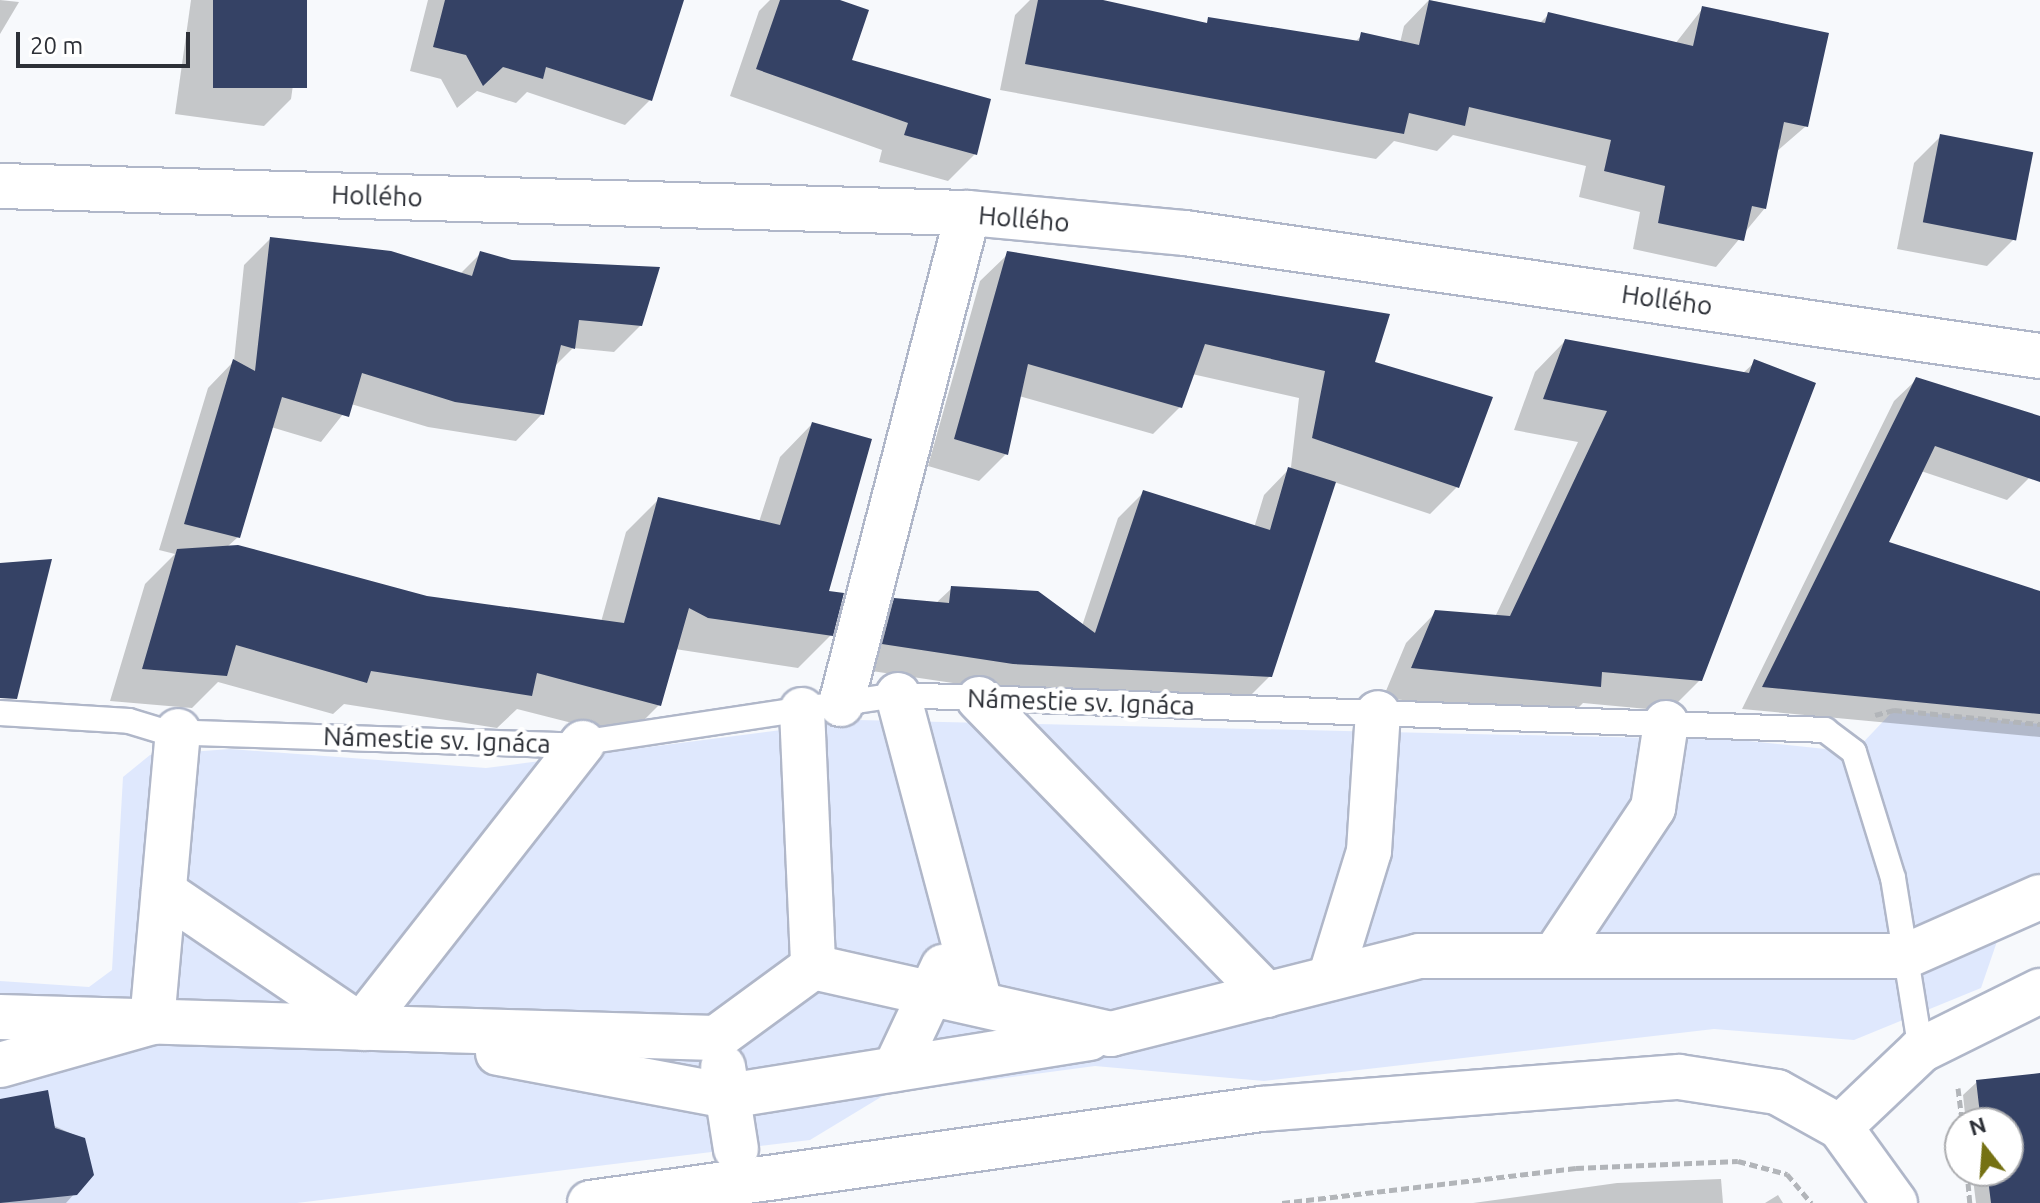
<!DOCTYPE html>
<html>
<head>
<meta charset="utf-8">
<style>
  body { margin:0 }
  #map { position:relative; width:2040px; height:1203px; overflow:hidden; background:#f7f9fc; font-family:Ubuntu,sans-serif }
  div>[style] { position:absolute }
  .green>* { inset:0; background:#dfe8fd }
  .shadow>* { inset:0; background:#0003 }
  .building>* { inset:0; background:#354265; transform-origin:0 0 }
  .path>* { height:5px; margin-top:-2.5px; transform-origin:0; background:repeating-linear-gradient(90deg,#b2b5b9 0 8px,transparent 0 12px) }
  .roads { filter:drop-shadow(2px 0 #b0b7c9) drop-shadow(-2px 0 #b0b7c9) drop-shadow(0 2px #b0b7c9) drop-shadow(0 -2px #b0b7c9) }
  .lane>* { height:24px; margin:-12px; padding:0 12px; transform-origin:12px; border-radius:12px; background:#fff }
  .street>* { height:44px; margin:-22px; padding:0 22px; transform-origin:22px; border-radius:22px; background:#fff }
  .secondary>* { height:44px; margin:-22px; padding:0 22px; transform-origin:22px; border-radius:22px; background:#fff }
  span { translate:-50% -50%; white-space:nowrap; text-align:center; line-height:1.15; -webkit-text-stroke:8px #fff; paint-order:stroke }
  .street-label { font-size:26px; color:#2d3037 }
  .north { position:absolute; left:1944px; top:1107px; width:80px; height:80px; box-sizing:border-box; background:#fff; border:2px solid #abacaf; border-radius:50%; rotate:343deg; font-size:22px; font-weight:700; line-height:32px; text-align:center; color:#2d3037 }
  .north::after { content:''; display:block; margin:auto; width:28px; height:36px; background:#757113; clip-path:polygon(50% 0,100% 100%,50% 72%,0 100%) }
  .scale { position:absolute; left:16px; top:32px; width:174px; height:36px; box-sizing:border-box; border:4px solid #2d3037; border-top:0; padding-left:10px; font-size:24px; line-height:28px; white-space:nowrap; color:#2d3037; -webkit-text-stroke:6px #fff; paint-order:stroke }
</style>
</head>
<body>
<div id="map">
  <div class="green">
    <div style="clip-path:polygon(1894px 710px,2040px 724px,2040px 908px,2003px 924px,1981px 988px,1854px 1040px,1714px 1029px,1264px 1081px,1095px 1066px,886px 1094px,810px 1140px,736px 1149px,297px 1203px,0 1203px,0 981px,89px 987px,112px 970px,123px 777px,150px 755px,230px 749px,486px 768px,858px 720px,1739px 740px,1854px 752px)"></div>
  </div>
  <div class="shadow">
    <div style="clip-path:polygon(0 0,19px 2px,0 34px)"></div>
    <div style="clip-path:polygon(191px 0,305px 0,291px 99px,264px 126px,175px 114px)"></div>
    <div style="clip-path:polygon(428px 0,682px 0,650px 100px,625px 125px,527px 92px,516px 103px,477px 91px,457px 108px,441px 79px,410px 71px)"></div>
    <div style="clip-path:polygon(770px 0,834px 0,849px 62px,975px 154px,948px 181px,879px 162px,882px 150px,730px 96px,759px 11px)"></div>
    <div style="clip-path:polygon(1030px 0,1094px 0,1204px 24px,1354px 43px,1362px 35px,1400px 43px,1404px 26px,1429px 0,1539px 24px,1549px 14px,1675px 44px,1703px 8px,1806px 126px,1776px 152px,1765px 208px,1716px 267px,1633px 249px,1640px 212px,1579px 197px,1586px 166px,1453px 135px,1437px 151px,1394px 141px,1376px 159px,1000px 90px,1015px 15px)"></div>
    <div style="clip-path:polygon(1941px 136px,2014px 239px,1987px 266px,1897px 249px,1914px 163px)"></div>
    <div style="clip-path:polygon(270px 239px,460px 274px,481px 253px,641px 325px,614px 352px,573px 348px,554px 367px,542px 414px,516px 441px,428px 427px,351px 404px,321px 442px,271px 427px,238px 537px,227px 547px,427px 598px,601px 622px,626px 532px,658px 500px,759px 522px,780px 457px,812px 424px,831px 635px,798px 668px,675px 649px,659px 705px,627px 737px,517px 709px,497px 728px,344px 704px,333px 714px,218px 682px,192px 708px,110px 701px,145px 584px,175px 554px,159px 550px,208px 388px,234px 361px,244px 265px)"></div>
    <div style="clip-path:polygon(1008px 254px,1373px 364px,1457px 487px,1430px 514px,1334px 482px,1270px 676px,1244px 702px,987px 688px,858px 669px,869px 626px,895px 600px,935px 604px,952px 588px,1082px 626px,1118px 518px,1144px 492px,1254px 528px,1264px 495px,1291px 467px,1299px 398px,1192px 374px,1180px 407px,1153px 434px,1019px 396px,1006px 454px,979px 481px,928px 466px,980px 281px)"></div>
    <div style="clip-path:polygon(1565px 341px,1742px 374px,1755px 362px,1700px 680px,1669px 711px,1583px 703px,1569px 717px,1383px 698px,1406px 643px,1436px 612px,1495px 617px,1578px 442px,1514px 430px,1535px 372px)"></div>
    <div style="clip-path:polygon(1917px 379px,2040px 418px,2040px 451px,2029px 478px,2007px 500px,1921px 471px,1886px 543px,2040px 607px,2040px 737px,1742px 709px,1894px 401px)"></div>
    <div style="clip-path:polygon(2040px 1075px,2040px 1203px,1976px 1203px,1972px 1171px,2008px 1171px,2008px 1123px,1966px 1123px,1963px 1095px,1977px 1082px)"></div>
    <div style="clip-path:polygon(0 1101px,83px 1139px,92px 1174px,66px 1203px,0 1203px)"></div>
    <div style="clip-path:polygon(1721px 1179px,1723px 1203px,1473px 1203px,1617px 1183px)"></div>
    <div style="clip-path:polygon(1778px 1195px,1783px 1203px,1765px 1203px)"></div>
  </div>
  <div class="building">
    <div style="left:213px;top:0;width:94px;height:88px"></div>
    <div style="clip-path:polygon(445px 0,684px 0,652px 101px,546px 67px,543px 79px,503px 67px,483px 86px,466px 55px,433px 47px)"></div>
    <div style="clip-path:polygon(780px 0,840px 0,869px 10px,852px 60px,991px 99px,977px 155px,904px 135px,908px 123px,756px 69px)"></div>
    <div style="clip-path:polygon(1038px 0,1103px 0,1207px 23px,1208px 17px,1359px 41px,1361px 32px,1419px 45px,1429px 0,1545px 23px,1548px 12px,1693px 46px,1702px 6px,1829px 33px,1808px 127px,1784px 122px,1766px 209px,1752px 206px,1744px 241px,1658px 223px,1665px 186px,1604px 171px,1611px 140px,1469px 107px,1465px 126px,1409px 113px,1404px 134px,1025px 64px)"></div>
    <div style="left:1940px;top:134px;width:95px;height:90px;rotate:11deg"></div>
    <div style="clip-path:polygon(270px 237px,391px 251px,472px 276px,480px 251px,512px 260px,660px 267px,642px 326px,579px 320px,575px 349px,561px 345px,544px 415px,455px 402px,362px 373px,349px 417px,282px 397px,240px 538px,184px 524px,233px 359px,255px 371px)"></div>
    <div style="clip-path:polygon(1007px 251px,1390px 314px,1375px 362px,1493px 397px,1459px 488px,1312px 438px,1325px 371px,1205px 344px,1182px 408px,1028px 364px,1008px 455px,954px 439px)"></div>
    <div style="clip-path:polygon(1565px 339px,1749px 373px,1754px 359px,1816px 383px,1702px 681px,1602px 672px,1601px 687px,1411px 668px,1435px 610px,1510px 616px,1607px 411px,1543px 399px)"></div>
    <div style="clip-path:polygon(1916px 377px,2040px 416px,2040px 482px,1935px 446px,1889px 542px,2040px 591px,2040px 714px,1762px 687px)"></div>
    <div style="clip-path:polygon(812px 422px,872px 439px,829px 591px,844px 593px,833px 636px,708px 618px,689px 608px,661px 706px,537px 673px,532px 696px,371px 671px,367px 683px,236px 645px,227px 676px,142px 669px,177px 549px,238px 545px,427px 596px,624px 623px,658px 497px,780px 525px)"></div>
    <div style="clip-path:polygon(1288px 467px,1336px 482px,1272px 677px,1013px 664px,882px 644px,894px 598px,949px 603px,951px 586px,1038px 591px,1095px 633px,1143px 490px,1270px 530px)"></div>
    <div style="clip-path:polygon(52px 559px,17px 699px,0 698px,0 563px)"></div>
    <div style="clip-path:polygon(2040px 1073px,2040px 1203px,1991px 1203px,1987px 1171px,2008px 1171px,2008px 1123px,1981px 1123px,1976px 1080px)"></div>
    <div style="clip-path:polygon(48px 1090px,55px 1128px,85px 1138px,94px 1175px,77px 1195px,0 1203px,0 1099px)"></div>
  </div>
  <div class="path">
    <div style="left:1875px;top:715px;width:20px;rotate:-15deg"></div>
    <div style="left:1894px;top:710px;width:147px;rotate:5.5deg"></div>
    <div style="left:1958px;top:1088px;width:35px;rotate:83deg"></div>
    <div style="left:1967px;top:1171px;width:32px;rotate:85deg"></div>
    <div style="left:1282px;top:1203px;width:296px;rotate:-6.8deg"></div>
    <div style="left:1576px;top:1168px;width:162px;rotate:-2.5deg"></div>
    <div style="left:1738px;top:1161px;width:51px;rotate:14.9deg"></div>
    <div style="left:1787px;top:1174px;width:38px;rotate:50deg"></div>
  </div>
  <div class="roads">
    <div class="lane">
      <div style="left:0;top:713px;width:129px;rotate:3.5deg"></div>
      <div style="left:129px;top:721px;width:37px;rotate:17deg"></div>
      <div style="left:164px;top:732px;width:402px;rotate:1.9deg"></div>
      <div style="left:566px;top:745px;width:336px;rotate:-8.6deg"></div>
      <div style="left:898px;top:695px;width:928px;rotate:2.16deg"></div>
      <div style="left:1825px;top:730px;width:36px;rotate:37deg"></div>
      <div style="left:1854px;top:752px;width:132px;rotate:72.8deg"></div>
      <div style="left:1893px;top:878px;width:174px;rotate:80.8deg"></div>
    </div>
    <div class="street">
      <div style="left:0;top:186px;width:968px;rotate:1.6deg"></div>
      <div style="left:968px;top:213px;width:218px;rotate:5.3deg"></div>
      <div style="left:1185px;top:233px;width:864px;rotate:8.19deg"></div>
      <div style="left:898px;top:695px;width:320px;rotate:75.1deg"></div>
      <div style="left:979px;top:699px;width:413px;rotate:45.8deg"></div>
      <div style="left:841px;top:704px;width:507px;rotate:-75.5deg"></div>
      <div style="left:802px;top:710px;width:257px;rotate:87.5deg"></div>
      <div style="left:164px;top:892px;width:242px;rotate:34.2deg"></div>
      <div style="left:1555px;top:955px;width:177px;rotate:-56.3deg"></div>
      <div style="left:1653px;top:808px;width:86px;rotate:-81.3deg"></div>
      <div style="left:1330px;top:978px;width:133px;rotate:-72.9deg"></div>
      <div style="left:1369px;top:851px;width:138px;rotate:-86.3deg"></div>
      <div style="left:0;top:1017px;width:716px;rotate:1.68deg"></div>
      <div style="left:716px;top:1038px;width:120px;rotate:-36.2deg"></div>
      <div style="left:813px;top:967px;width:305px;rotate:12.7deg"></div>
      <div style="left:1111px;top:1034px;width:318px;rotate:-14.2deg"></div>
      <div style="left:1419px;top:956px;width:487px"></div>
      <div style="left:1906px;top:956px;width:146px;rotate:-23.8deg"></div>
      <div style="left:360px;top:1027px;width:361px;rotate:-51.9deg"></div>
      <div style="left:498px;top:1053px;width:234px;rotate:10.6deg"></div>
      <div style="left:728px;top:1096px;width:366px;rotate:-9.1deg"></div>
      <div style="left:0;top:1065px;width:158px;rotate:-15.8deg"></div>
      <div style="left:152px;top:1022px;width:292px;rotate:-84.9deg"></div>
      <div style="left:723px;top:1067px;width:83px;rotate:81deg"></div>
      <div style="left:895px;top:1069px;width:113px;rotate:-64.8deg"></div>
      <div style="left:1840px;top:1127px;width:112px;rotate:-43.5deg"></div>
      <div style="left:1921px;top:1050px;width:133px;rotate:-26.4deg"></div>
    </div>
    <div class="secondary">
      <div style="left:590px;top:1203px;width:678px;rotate:-7.97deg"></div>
      <div style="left:1261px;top:1109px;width:419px;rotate:-4.4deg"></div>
      <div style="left:1679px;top:1077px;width:99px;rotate:8.7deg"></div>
      <div style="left:1777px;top:1092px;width:72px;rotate:29.1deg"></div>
      <div style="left:1840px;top:1127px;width:94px;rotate:54.1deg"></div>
    </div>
  </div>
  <div class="street-label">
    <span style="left:377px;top:196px;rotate:2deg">Hollého</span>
    <span style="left:1024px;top:219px;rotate:5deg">Hollého</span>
    <span style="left:1667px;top:300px;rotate:8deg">Hollého</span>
    <span style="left:1081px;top:702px;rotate:2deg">Námestie sv. Ignáca</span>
    <span style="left:437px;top:740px;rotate:2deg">Námestie sv. Ignáca</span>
  </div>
  <div class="north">N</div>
  <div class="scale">20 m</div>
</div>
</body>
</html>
